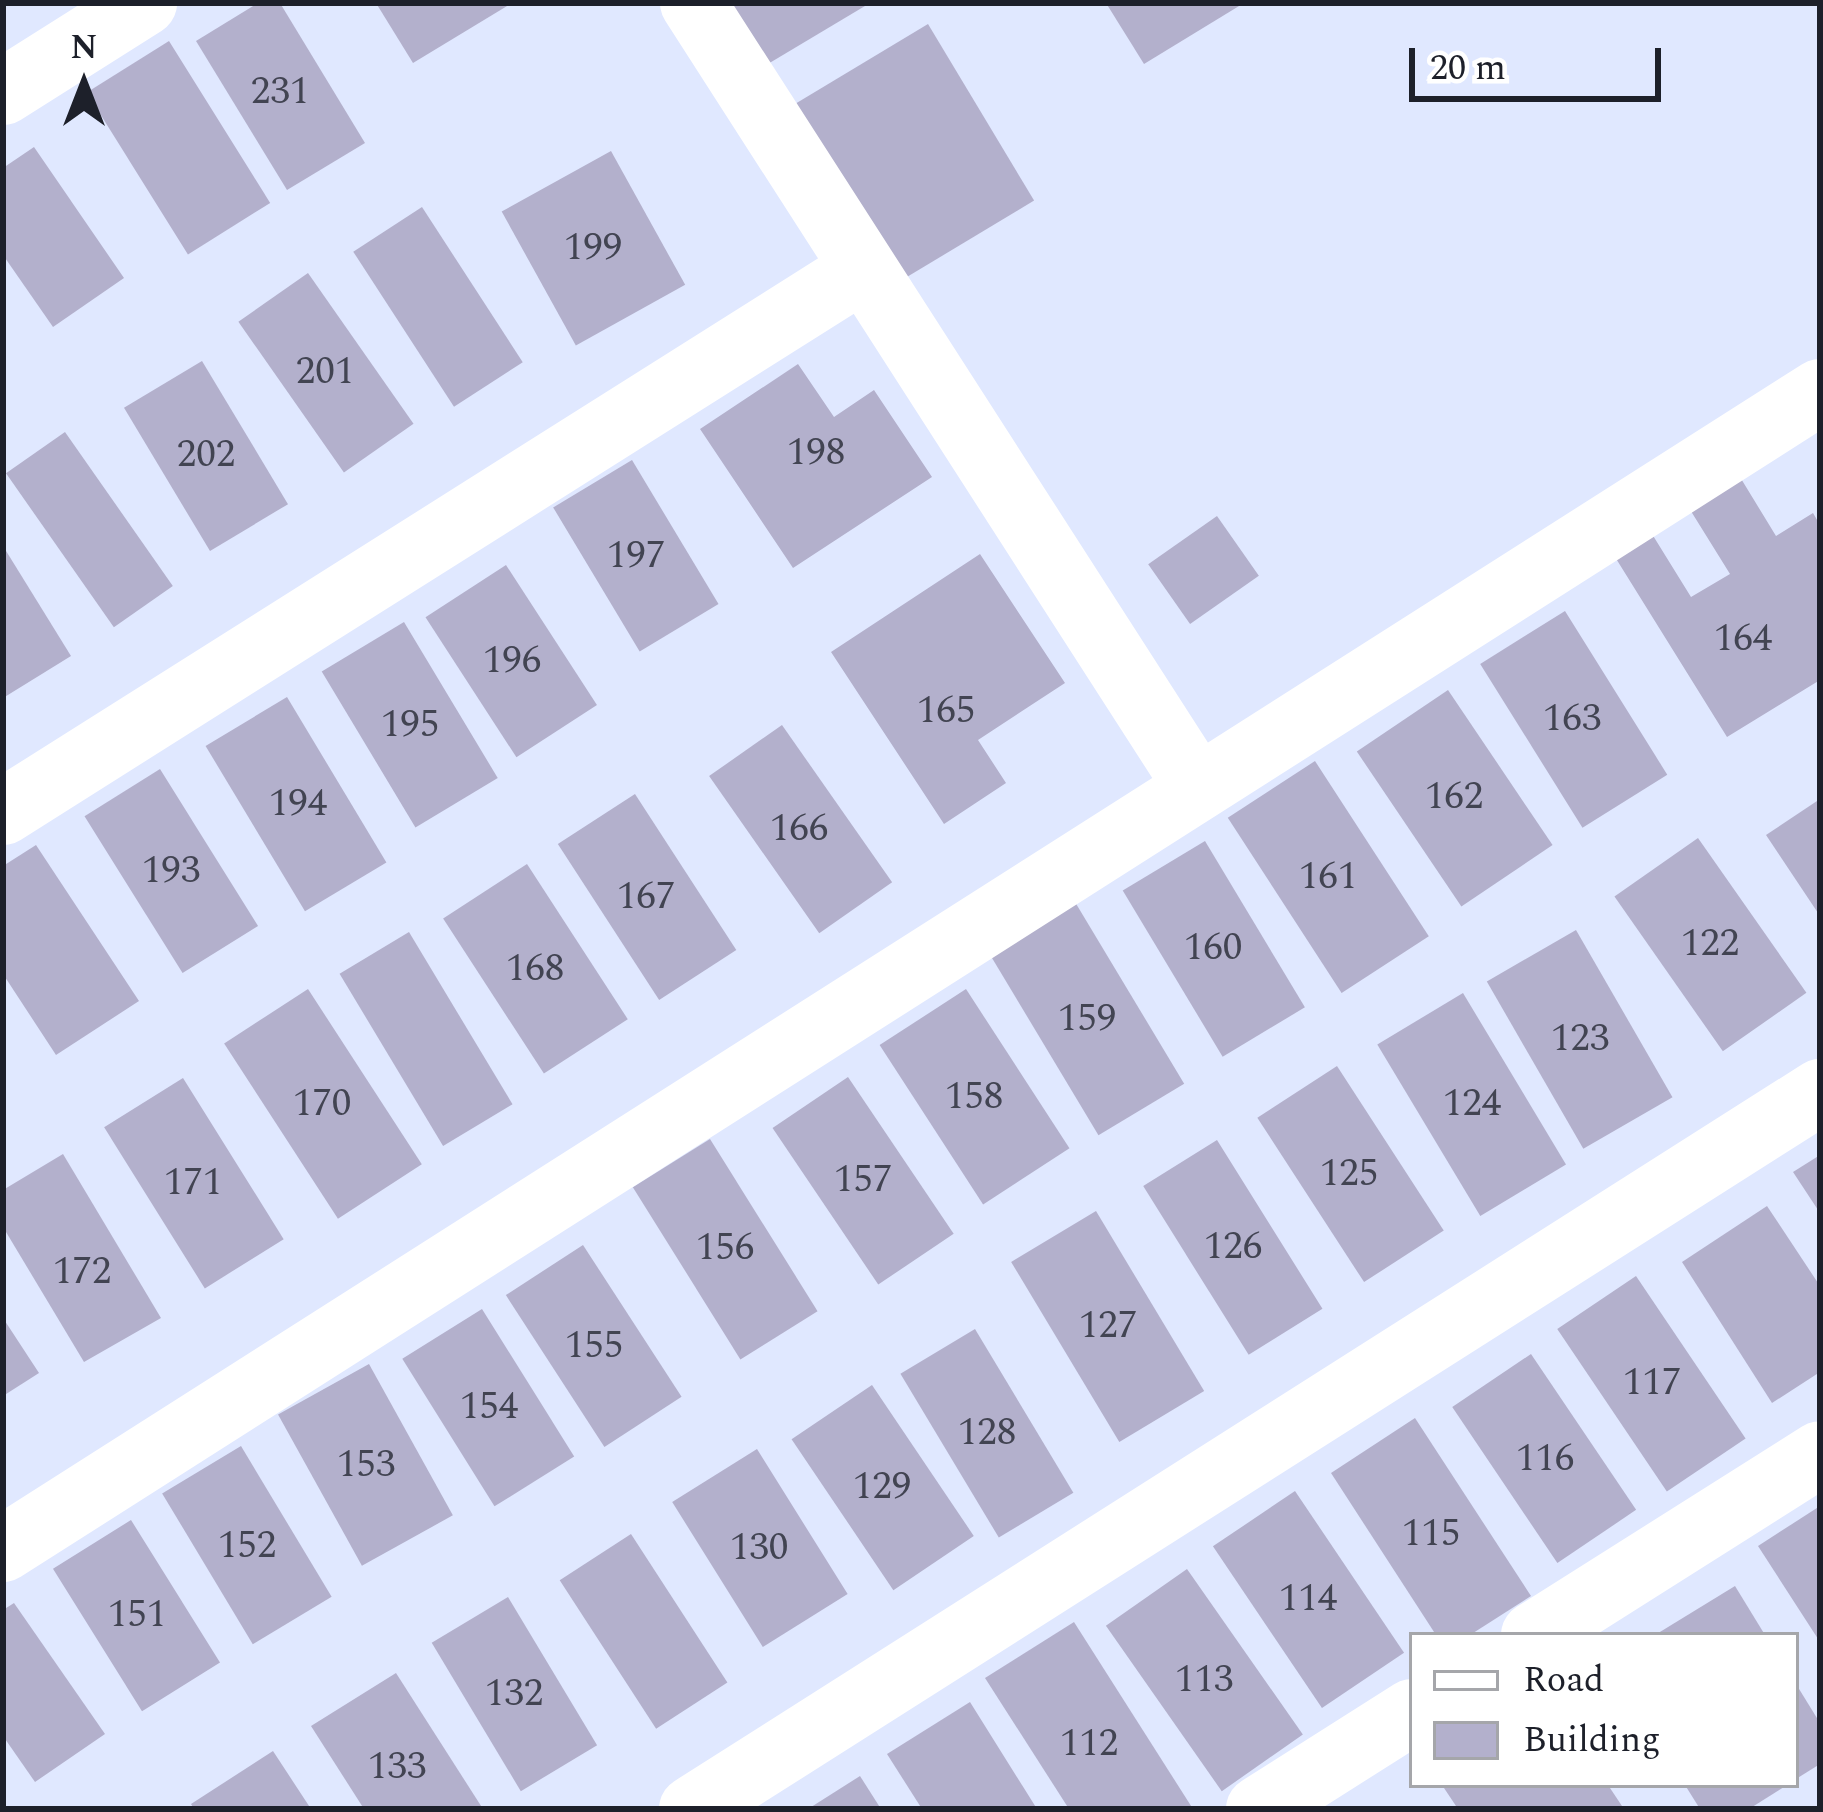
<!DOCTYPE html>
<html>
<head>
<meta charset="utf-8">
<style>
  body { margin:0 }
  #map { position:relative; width:1823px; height:1812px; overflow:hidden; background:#e0e8ff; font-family:Spectral,serif }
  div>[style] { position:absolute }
  .building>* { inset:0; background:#b3b0cc; transform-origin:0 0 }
  .minor>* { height:66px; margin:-33px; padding:0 33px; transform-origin:33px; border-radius:33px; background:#fff }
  span { translate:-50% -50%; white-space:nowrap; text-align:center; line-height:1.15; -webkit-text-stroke:9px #fff; paint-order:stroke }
  .number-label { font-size:39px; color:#424452 }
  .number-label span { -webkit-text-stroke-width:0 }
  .frame { position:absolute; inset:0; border:6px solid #1d202a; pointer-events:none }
  .legend { position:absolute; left:1409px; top:1632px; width:390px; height:156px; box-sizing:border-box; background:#fff; border:3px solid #a5a6aa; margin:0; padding:15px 21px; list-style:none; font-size:36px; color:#1d202a }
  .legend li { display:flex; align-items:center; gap:24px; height:60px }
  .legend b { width:60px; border:3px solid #a5a6aa }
  .north { position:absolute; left:24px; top:24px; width:120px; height:120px; -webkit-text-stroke:9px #fff; paint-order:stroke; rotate:0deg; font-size:33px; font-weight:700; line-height:48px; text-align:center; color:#1d202a }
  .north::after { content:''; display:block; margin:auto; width:42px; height:54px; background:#1d202a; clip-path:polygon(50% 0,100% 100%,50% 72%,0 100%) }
  .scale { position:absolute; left:1409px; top:48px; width:252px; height:54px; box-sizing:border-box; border:6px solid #1d202a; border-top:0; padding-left:15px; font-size:36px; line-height:42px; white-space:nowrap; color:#1d202a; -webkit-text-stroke:9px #fff; paint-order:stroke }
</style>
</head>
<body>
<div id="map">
  <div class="building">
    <div style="clip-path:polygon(258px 3px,280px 3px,365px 143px,287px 190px,196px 41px)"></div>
    <div style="clip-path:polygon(376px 3px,512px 3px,413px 63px)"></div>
    <div style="clip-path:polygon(714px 3px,870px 3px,756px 71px)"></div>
    <div style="clip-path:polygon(1106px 3px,1244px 3px,1144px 64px)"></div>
    <div style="left:928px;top:24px;width:206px;height:162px;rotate:59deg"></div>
    <div style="left:169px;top:41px;width:191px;height:97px;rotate:58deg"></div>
    <div style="clip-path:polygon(34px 147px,124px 278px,53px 327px,3px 255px,3px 168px)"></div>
    <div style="left:611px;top:151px;width:153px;height:125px;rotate:61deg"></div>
    <div style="left:422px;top:207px;width:185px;height:82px;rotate:57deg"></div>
    <div style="left:308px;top:273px;width:184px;height:85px;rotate:55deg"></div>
    <div style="left:202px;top:361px;width:167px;height:91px;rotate:59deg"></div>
    <div style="clip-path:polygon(798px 364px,834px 417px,874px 390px,932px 477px,793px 568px,700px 429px)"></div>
    <div style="left:65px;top:432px;width:188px;height:72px;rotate:55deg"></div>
    <div style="left:632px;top:460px;width:168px;height:92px;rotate:59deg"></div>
    <div style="clip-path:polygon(1740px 477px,1776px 536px,1813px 513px,1820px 525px,1820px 680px,1727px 737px,1615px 557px,1652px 534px,1691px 597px,1730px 574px,1689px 508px)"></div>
    <div style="left:1217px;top:516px;width:73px;height:84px;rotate:55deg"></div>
    <div style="clip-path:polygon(3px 546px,71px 656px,3px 698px)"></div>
    <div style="clip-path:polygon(980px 554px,1065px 683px,978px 740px,1006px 783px,944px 824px,831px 652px)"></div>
    <div style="left:506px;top:565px;width:167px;height:96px;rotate:57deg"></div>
    <div style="left:1565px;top:611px;width:193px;height:100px;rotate:58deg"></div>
    <div style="left:404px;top:622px;width:182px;height:96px;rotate:59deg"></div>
    <div style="left:1448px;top:690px;width:187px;height:110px;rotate:56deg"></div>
    <div style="left:287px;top:697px;width:193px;height:95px;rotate:59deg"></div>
    <div style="left:782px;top:725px;width:192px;height:89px;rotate:55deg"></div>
    <div style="left:1315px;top:761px;width:209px;height:104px;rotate:57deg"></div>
    <div style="left:160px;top:769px;width:185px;height:89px;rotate:58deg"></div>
    <div style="left:635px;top:794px;width:186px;height:92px;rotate:57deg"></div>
    <div style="clip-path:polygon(1820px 799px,1820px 916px,1766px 835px)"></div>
    <div style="left:1698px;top:838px;width:189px;height:102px;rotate:55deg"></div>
    <div style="left:1205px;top:841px;width:194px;height:96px;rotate:59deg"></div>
    <div style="clip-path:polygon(36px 845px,139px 1001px,56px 1055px,3px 974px,3px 866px)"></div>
    <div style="left:527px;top:864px;width:185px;height:100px;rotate:57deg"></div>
    <div style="left:1075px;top:902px;width:212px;height:100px;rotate:59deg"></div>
    <div style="left:1576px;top:930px;width:193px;height:103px;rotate:60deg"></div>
    <div style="left:409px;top:932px;width:201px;height:81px;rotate:59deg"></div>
    <div style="left:308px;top:989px;width:209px;height:100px;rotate:57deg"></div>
    <div style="left:966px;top:989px;width:190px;height:103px;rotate:57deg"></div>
    <div style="left:1463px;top:993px;width:200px;height:100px;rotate:59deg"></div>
    <div style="left:1337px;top:1066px;width:196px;height:95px;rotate:57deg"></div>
    <div style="left:848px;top:1077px;width:189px;height:91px;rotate:56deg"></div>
    <div style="left:183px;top:1078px;width:190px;height:93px;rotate:58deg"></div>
    <div style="left:710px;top:1139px;width:203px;height:91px;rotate:58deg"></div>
    <div style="left:1217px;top:1140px;width:199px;height:87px;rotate:58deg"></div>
    <div style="clip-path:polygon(63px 1154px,161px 1318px,84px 1362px,3px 1227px,3px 1190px)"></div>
    <div style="clip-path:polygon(1820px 1155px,1820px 1213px,1793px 1172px)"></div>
    <div style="clip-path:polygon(1767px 1206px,1820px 1286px,1820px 1372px,1772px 1403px,1682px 1262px)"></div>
    <div style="left:1096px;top:1211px;width:210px;height:99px;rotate:59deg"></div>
    <div style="left:583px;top:1245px;width:181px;height:92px;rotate:57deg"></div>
    <div style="left:1636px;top:1276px;width:196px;height:95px;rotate:56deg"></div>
    <div style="left:482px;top:1309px;width:174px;height:94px;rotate:58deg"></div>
    <div style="clip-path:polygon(3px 1318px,39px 1373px,3px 1396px)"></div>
    <div style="left:975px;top:1329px;width:191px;height:87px;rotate:59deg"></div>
    <div style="left:1531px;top:1354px;width:188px;height:95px;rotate:56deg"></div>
    <div style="left:369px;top:1364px;width:173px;height:104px;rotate:61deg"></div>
    <div style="left:872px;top:1385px;width:182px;height:97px;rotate:56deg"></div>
    <div style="clip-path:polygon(1415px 1418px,1531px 1596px,1470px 1635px,1436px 1635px,1331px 1473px)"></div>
    <div style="left:241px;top:1446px;width:176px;height:92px;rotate:59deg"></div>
    <div style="left:757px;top:1449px;width:171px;height:100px;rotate:58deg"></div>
    <div style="left:1295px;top:1491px;width:195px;height:99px;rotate:56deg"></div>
    <div style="clip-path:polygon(1820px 1506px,1820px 1642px,1758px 1546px)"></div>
    <div style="left:131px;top:1520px;width:168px;height:92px;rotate:58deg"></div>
    <div style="left:631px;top:1534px;width:177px;height:85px;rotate:57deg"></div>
    <div style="left:1187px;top:1569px;width:202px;height:99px;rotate:55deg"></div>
    <div style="clip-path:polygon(1735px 1586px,1765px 1635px,1655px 1635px)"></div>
    <div style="left:508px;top:1597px;width:173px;height:89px;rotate:59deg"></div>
    <div style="clip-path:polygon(14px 1603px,105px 1734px,35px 1782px,3px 1736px,3px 1610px)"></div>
    <div style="clip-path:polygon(1074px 1622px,1193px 1809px,1069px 1809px,985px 1678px)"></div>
    <div style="clip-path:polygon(396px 1673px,483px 1809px,364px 1809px,311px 1726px)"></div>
    <div style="clip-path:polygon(1796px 1684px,1820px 1723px,1820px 1764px,1796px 1779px)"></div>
    <div style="clip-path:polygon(970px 1702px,1037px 1809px,922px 1809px,887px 1754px)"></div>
    <div style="clip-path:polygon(273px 1751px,311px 1809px,194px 1809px,191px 1804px)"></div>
    <div style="clip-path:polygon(860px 1776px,881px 1809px,808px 1809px)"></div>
    <div style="clip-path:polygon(1442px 1785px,1608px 1785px,1624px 1809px,1458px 1809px)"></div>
    <div style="clip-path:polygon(1685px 1785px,1787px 1785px,1749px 1809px,1700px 1809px)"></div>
  </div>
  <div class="minor">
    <div style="left:693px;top:3px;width:933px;rotate:57.25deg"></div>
    <div style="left:3px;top:92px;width:167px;rotate:-32.3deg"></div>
    <div style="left:3px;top:812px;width:1017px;rotate:-32.27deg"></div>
    <div style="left:3px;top:1549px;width:2154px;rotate:-32.49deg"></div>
    <div style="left:1534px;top:1635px;width:338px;rotate:-32.3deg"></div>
    <div style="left:692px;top:1809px;width:1337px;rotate:-32.44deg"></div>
    <div style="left:1259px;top:1809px;width:181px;rotate:-32.4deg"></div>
  </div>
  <div class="number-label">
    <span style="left:280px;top:92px">231</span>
    <span style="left:593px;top:248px">199</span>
    <span style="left:325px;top:372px">201</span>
    <span style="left:816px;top:453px">198</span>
    <span style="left:206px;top:455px">202</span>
    <span style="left:636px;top:556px">197</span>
    <span style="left:1743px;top:639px">164</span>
    <span style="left:512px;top:661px">196</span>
    <span style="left:946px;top:711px">165</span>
    <span style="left:1572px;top:719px">163</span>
    <span style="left:410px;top:725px">195</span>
    <span style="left:1454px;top:797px">162</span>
    <span style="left:298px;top:804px">194</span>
    <span style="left:799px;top:829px">166</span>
    <span style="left:171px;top:871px">193</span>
    <span style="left:1328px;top:877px">161</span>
    <span style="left:646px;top:897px">167</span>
    <span style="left:1710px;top:944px">122</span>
    <span style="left:1213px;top:948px">160</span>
    <span style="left:535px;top:969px">168</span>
    <span style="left:1087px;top:1019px">159</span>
    <span style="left:1580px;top:1039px">123</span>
    <span style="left:974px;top:1097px">158</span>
    <span style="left:322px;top:1104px">170</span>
    <span style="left:1472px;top:1104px">124</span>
    <span style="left:1349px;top:1174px">125</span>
    <span style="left:863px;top:1180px">157</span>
    <span style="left:193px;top:1183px">171</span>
    <span style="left:1233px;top:1247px">126</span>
    <span style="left:725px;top:1248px">156</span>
    <span style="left:82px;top:1272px">172</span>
    <span style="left:1108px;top:1326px">127</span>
    <span style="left:594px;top:1346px">155</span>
    <span style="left:1652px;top:1383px">117</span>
    <span style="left:489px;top:1407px">154</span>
    <span style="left:987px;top:1433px">128</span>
    <span style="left:1545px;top:1459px">116</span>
    <span style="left:366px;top:1465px">153</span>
    <span style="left:882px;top:1487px">129</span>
    <span style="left:1431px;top:1534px">115</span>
    <span style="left:247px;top:1546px">152</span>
    <span style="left:759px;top:1548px">130</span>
    <span style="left:1308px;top:1599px">114</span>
    <span style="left:137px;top:1615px">151</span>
    <span style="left:1204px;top:1680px">113</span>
    <span style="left:514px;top:1694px">132</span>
    <span style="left:1089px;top:1744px">112</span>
    <span style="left:397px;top:1767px">133</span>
  </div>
  <div class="frame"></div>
  <ul class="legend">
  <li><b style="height:15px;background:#fff"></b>Road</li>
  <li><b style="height:33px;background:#b3b0cc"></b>Building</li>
  </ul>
  <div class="north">N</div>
  <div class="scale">20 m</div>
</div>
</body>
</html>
